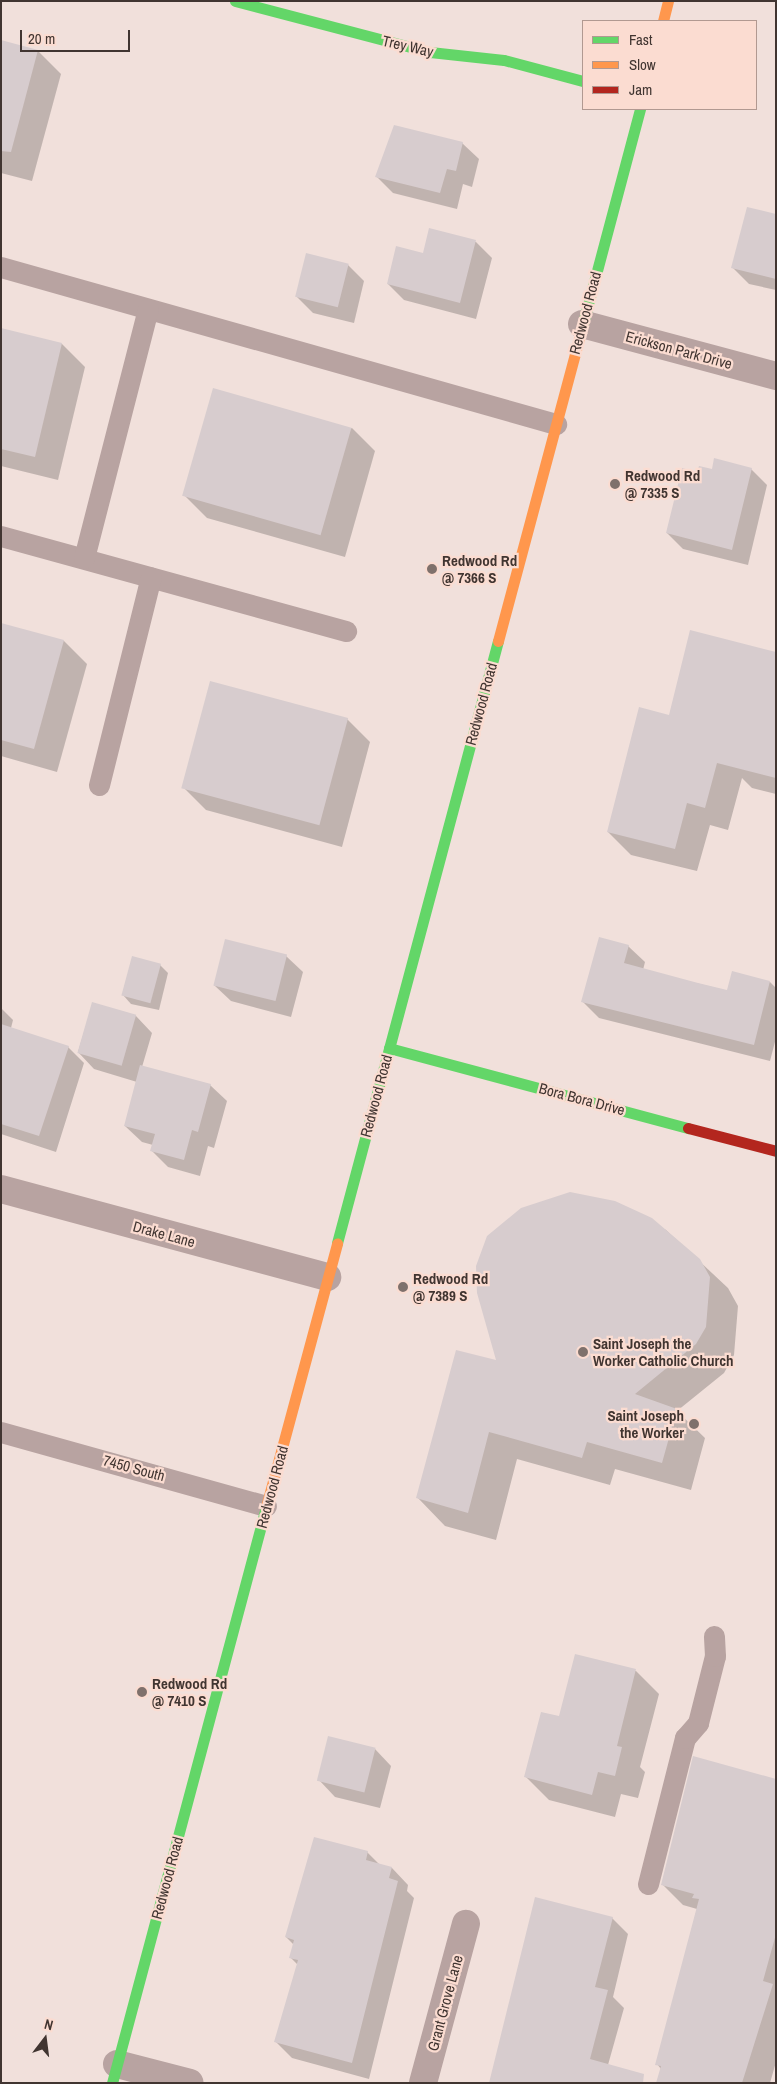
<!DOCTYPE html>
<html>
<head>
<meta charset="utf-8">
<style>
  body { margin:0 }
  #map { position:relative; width:777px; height:2084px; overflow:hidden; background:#f1e0db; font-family:"Archivo Narrow",sans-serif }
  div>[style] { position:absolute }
  .shadow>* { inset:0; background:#0003 }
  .building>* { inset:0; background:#d7ccce; transform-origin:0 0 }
  .lane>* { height:21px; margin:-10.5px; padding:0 10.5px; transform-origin:10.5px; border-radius:10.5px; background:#b8a3a1 }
  .street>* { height:28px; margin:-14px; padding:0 14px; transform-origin:14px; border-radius:14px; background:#b8a3a1 }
  .fast>* { height:11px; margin:-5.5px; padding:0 5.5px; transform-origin:5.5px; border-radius:5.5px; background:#63d668 }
  .slow>* { height:11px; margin:-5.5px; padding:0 5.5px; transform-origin:5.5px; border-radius:5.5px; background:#ff974d }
  .jam>* { height:11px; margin:-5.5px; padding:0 5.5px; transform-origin:5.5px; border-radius:5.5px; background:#b3261e }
  .dots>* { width:14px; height:14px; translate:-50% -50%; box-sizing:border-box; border:2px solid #fbdcd1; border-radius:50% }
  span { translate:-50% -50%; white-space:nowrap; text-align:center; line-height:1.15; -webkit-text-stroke:4.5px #fbdcd1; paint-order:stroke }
  .street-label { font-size:15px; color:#413531 }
  .poi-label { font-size:15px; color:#413531; font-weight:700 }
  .left { translate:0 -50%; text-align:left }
  .right { translate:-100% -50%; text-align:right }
  .frame { position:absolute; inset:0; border:2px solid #413531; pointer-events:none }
  .legend { position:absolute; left:582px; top:20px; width:175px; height:90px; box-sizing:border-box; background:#fbdcd1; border:1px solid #b19991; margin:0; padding:6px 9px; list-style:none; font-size:15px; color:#413531 }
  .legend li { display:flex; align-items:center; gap:10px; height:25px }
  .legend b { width:25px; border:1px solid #b19991 }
  .north { position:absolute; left:20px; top:2014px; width:50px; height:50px; -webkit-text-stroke:4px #fbdcd1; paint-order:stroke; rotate:15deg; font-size:14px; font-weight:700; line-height:20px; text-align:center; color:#413531 }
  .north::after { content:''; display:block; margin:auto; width:18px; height:22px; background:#413531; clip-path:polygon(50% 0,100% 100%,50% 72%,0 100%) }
  .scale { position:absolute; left:20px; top:30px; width:110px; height:22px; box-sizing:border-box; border:2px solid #413531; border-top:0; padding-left:6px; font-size:15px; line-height:18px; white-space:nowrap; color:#413531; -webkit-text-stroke:4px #fbdcd1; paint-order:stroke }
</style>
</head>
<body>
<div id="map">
  <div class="shadow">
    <div style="clip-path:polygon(1px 41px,38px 51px,61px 74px,32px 181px,1px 173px)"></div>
    <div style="clip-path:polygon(462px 143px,479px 159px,472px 187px,463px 184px,457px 209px,393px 193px,377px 177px)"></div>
    <div style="clip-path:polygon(776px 215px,776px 290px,749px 284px,732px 267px)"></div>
    <div style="clip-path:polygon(430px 229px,476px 242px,492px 258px,476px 319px,404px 300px,388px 284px,424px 255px)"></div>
    <div style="clip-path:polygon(348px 265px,364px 281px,354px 323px,313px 313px,296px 296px)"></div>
    <div style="clip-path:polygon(1px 329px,62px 344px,85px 367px,58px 480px,1px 466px)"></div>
    <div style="clip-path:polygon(352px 428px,375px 451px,345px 557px,207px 518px,184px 495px)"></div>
    <div style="clip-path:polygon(751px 469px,767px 485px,748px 565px,683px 549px,667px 533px,698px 474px)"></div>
    <div style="clip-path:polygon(1px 624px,64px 641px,87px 664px,57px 772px,1px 756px)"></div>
    <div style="clip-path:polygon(776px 654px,776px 794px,752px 788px,742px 778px,728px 830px,710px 825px,697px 871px,631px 855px,608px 832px,689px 721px)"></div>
    <div style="clip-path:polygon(347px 719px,370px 742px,342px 847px,206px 810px,183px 787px)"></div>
    <div style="clip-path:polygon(628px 946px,645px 962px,643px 970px,728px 991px,770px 982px,776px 988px,776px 1038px,770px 1061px,599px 1018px,583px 1002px)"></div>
    <div style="clip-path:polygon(286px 956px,303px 972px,291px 1017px,231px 1001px,214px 985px)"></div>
    <div style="clip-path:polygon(160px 965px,168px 973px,159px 1010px,131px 1004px,123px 995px)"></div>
    <div style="clip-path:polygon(93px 1003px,136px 1016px,152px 1033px,142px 1067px,210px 1085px,227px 1101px,214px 1148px,208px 1146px,200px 1176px,168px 1167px,152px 1151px,153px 1145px,142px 1142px,125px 1126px,137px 1082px,94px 1069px,78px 1052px)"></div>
    <div style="clip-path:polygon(1px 1008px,13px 1020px,11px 1028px,68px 1047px,84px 1063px,56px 1152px,1px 1134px)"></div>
    <div style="clip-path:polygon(615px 1203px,666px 1230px,728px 1288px,738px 1306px,734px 1355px,724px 1373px,677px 1411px,705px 1438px,691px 1490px,615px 1469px,610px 1485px,517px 1459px,496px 1540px,445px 1526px,417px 1497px,498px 1362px)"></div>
    <div style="clip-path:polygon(576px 1655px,636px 1671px,659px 1694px,640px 1767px,645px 1772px,638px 1798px,621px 1794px,615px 1817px,549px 1800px,526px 1777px,560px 1717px)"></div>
    <div style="clip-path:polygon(375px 1749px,391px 1766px,380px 1808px,335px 1797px,319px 1780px)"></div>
    <div style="clip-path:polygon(776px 1780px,776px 2062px,770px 2083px,658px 2083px,661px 2069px,657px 2064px,697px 1909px,683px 1905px,662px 1884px)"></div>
    <div style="clip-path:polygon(367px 1852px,380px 1865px,392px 1868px,408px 1885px,407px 1891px,414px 1898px,369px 2079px,292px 2058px,276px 2042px,298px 1965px,291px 1958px,294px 1945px,286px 1937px)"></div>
    <div style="clip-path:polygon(612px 1918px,628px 1934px,613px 1997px,624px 2008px,606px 2072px,490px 2083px)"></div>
  </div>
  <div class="building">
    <div style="clip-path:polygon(1px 40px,38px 50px,11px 152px,1px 151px)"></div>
    <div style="clip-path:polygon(394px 125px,463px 142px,456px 171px,447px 169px,440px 193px,375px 177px)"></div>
    <div style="clip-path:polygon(747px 207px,776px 214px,776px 279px,731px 268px)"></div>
    <div style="clip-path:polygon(429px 228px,476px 240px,460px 303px,387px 284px,396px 246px,423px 253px)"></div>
    <div style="left:306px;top:253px;width:44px;height:45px;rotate:14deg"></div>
    <div style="clip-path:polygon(1px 328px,62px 343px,35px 457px,1px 449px)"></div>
    <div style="left:213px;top:388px;width:144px;height:112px;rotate:16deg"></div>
    <div style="clip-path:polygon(714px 458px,752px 468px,732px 550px,666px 533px,682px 468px,697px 472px,699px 466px,712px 469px)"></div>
    <div style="clip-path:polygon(1px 623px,64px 640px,34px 749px,1px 740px)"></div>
    <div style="clip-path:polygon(690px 630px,776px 652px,776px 778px,717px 763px,705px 808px,687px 803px,675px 849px,607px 832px,639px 707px,669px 715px)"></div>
    <div style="left:210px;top:681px;width:143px;height:111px;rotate:15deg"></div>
    <div style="clip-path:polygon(599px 937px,629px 945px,624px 963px,698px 983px,727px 990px,732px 971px,770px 981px,754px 1045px,581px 1002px)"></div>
    <div style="left:225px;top:939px;width:64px;height:48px;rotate:14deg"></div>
    <div style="left:132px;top:956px;width:30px;height:41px;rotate:15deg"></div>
    <div style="left:92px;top:1002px;width:46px;height:53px;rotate:16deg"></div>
    <div style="clip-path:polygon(1px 1024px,69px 1046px,39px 1136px,1px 1124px)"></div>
    <div style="clip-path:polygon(140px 1065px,211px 1084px,198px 1132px,192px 1130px,184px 1160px,150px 1151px,155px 1134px,124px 1126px)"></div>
    <div style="clip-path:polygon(570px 1192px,615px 1201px,652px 1218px,700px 1259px,710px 1277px,706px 1327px,696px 1344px,635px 1394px,677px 1409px,662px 1463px,587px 1442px,582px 1458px,489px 1432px,468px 1513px,416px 1498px,456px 1350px,496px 1360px,477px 1293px,476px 1266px,487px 1236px,521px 1208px)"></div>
    <div style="clip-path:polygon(575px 1654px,636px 1669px,617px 1746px,622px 1747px,615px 1776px,598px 1772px,592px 1795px,524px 1777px,541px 1712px,559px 1716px)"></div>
    <div style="left:328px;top:1736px;width:49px;height:46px;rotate:14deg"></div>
    <div style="clip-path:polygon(693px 1756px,776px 1779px,776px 1934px,763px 1981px,773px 1984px,742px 2083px,656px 2083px,661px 2066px,655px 2065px,699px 1899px,692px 1898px,694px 1894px,661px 1885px)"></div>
    <div style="clip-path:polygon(314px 1837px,368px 1851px,366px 1860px,392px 1867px,389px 1878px,398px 1881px,352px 2063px,274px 2042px,298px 1960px,289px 1958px,294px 1940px,285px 1937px)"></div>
    <div style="clip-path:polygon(535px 1897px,613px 1917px,595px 1987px,608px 1990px,590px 2059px,644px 2074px,643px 2083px,489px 2083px)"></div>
  </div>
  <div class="lane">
    <div style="left:1px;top:267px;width:577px;rotate:15.8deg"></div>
    <div style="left:1px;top:536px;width:358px;rotate:15.4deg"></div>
    <div style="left:84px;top:558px;width:257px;rotate:-75.6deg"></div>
    <div style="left:99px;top:785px;width:214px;rotate:-76deg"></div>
    <div style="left:1px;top:1432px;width:275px;rotate:15.6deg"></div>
    <div style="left:648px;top:1884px;width:151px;rotate:-75.8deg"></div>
    <div style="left:685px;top:1738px;width:20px;rotate:-49deg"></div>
    <div style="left:698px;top:1723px;width:69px;rotate:-75.8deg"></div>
    <div style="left:715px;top:1656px;width:20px;rotate:-93deg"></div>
  </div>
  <div class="street">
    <div style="left:582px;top:324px;width:201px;rotate:15deg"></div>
    <div style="left:1px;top:1189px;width:338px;rotate:15.1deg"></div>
    <div style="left:117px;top:2064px;width:75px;rotate:14.6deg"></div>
    <div style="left:423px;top:2083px;width:165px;rotate:-74.9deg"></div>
  </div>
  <div class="fast">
    <div style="left:235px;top:1px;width:202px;rotate:14.7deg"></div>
    <div style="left:430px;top:52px;width:74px;rotate:6.2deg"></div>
    <div style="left:504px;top:60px;width:82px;rotate:14.9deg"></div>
    <div style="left:582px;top:327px;width:226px;rotate:-75.1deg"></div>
    <div style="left:389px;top:1048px;width:310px;rotate:15deg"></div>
    <div style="left:337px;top:1243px;width:623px;rotate:-75.03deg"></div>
    <div style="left:112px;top:2083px;width:596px;rotate:-75.03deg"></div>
  </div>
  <div class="slow">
    <div style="left:663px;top:21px;width:21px;rotate:-76deg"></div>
    <div style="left:498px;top:641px;width:325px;rotate:-75deg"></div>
    <div style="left:266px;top:1507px;width:273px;rotate:-74.9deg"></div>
  </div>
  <div class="jam">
    <div style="left:688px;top:1128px;width:91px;rotate:14.6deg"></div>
  </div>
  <div class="dots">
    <div style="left:615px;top:484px;background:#7f716c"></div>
    <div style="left:432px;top:569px;background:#7f716c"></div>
    <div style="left:403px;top:1287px;background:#7f716c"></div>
    <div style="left:583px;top:1352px;background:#7f716c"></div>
    <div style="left:694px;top:1424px;background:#7f716c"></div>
    <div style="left:142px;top:1692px;background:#7f716c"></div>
  </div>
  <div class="street-label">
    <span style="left:408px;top:46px;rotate:13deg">Trey Way</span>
    <span style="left:585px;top:313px;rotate:-75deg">Redwood Road</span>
    <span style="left:679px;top:350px;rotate:15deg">Erickson Park Drive</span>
    <span style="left:481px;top:704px;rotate:-75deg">Redwood Road</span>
    <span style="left:376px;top:1096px;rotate:-75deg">Redwood Road</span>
    <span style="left:582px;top:1099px;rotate:15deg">Bora Bora Drive</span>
    <span style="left:164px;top:1234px;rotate:15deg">Drake Lane</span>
    <span style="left:134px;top:1468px;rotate:15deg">7450 South</span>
    <span style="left:272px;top:1487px;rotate:-75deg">Redwood Road</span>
    <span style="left:167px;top:1878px;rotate:-75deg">Redwood Road</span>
    <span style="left:445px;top:2003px;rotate:-75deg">Grant Grove Lane</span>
  </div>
  <div class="poi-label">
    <span class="left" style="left:625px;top:484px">Redwood Rd<br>@ 7335 S</span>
    <span class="left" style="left:442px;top:569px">Redwood Rd<br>@ 7366 S</span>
    <span class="left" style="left:413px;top:1287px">Redwood Rd<br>@ 7389 S</span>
    <span class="left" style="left:593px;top:1352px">Saint Joseph the<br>Worker Catholic Church</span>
    <span class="right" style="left:684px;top:1424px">Saint Joseph<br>the Worker</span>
    <span class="left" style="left:152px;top:1692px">Redwood Rd<br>@ 7410 S</span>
  </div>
  <div class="frame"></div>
  <ul class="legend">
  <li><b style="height:6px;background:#63d668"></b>Fast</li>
  <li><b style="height:6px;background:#ff974d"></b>Slow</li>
  <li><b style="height:6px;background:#b3261e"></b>Jam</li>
  </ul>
  <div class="north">N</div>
  <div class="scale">20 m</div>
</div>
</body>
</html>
